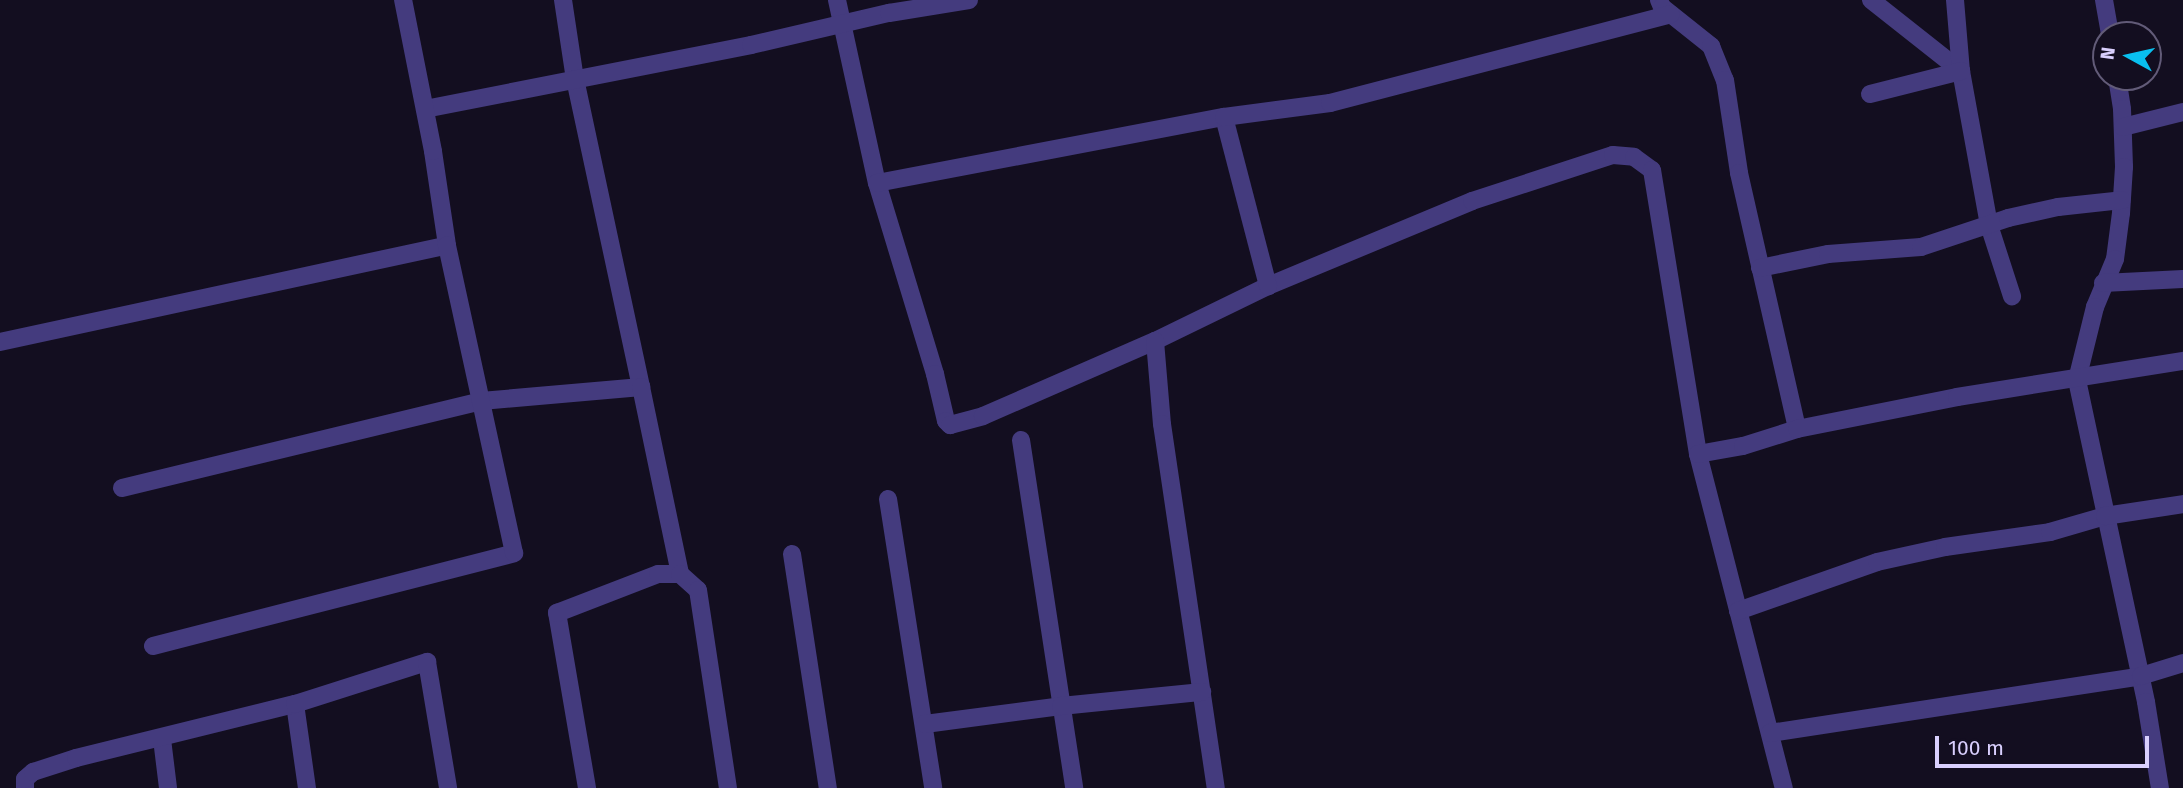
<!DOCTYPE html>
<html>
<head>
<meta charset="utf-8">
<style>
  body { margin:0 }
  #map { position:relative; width:2183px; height:788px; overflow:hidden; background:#130e20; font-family:"Fira Sans",sans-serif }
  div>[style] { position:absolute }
  .minor>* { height:18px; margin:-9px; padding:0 9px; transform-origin:9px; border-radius:9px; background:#443b7e }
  span { translate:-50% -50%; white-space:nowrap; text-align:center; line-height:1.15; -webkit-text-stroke:5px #130e20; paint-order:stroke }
  .north { position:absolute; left:2092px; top:21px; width:70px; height:70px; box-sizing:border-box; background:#130e20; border:2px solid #625b78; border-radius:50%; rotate:278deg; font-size:19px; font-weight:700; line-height:28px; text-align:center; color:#d9cffd }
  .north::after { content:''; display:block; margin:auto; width:24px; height:32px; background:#09c0ef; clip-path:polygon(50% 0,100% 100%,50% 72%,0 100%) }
  .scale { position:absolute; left:1935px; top:736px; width:214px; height:32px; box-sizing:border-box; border:4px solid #d9cffd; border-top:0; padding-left:9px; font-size:21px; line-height:24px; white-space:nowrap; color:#d9cffd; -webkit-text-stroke:5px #130e20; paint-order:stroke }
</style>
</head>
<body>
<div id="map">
  <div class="minor">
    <div style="left:563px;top:0;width:80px;rotate:81.4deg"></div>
    <div style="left:575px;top:79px;width:315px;rotate:77.9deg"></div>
    <div style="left:837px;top:0;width:187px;rotate:77.7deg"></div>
    <div style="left:877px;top:183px;width:200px;rotate:73.1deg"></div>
    <div style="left:935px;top:374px;width:48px;rotate:76.8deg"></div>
    <div style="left:946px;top:421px;width:6px;rotate:45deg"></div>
    <div style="left:950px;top:425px;width:34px;rotate:-15deg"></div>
    <div style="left:983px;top:416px;width:188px;rotate:-23.6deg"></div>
    <div style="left:1155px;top:341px;width:126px;rotate:-26deg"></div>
    <div style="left:1268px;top:286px;width:221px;rotate:-22.6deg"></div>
    <div style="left:1472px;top:201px;width:148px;rotate:-18.1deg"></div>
    <div style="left:1613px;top:155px;width:21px;rotate:5deg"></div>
    <div style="left:1634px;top:157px;width:22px;rotate:36deg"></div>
    <div style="left:1652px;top:170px;width:288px;rotate:80.8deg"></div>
    <div style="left:1698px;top:454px;width:345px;rotate:75.6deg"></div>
    <div style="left:1659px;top:0;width:8px;rotate:67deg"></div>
    <div style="left:1662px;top:7px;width:63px;rotate:38.5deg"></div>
    <div style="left:1711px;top:46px;width:37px;rotate:68deg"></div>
    <div style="left:1725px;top:80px;width:94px;rotate:81.4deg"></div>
    <div style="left:1739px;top:173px;width:262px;rotate:77.2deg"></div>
    <div style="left:1871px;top:0;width:115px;rotate:38.3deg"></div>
    <div style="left:1955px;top:0;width:71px;rotate:85.2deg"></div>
    <div style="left:1961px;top:71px;width:157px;rotate:79.7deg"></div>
    <div style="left:1989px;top:225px;width:75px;rotate:72.1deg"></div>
    <div style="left:2104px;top:0;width:36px;rotate:80deg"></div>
    <div style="left:2117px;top:77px;width:32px;rotate:81deg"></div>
    <div style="left:2122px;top:109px;width:58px;rotate:88deg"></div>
    <div style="left:2124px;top:167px;width:46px;rotate:93.7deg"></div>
    <div style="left:2121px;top:213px;width:46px;rotate:97.4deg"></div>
    <div style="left:2115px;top:259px;width:52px;rotate:112.6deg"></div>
    <div style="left:2095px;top:307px;width:75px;rotate:103.9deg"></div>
    <div style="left:2077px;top:380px;width:329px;rotate:77.9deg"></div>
    <div style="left:2146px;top:702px;width:87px;rotate:80.8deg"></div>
    <div style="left:1870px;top:94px;width:94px;rotate:-14.2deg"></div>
    <div style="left:425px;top:109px;width:332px;rotate:-11.1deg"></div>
    <div style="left:751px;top:45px;width:142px;rotate:-13.1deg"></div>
    <div style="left:889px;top:13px;width:81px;rotate:-9.2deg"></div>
    <div style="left:1224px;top:117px;width:175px;rotate:75.4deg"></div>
    <div style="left:2123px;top:127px;width:62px;rotate:-14deg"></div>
    <div style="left:877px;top:183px;width:353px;rotate:-10.8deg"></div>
    <div style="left:1224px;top:117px;width:107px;rotate:-7.5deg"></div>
    <div style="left:1330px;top:103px;width:352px;rotate:-14.6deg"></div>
    <div style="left:1760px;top:268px;width:69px;rotate:-11.6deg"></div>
    <div style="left:1828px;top:254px;width:93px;rotate:-4.3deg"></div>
    <div style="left:1921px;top:247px;width:92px;rotate:-18.4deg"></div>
    <div style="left:2008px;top:218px;width:51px;rotate:-12.4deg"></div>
    <div style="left:2058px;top:207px;width:64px;rotate:-6.2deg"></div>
    <div style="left:2103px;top:283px;width:80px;rotate:-2.9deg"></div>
    <div style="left:1155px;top:341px;width:83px;rotate:85.2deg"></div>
    <div style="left:1162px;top:424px;width:368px;rotate:81.6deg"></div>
    <div style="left:0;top:342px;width:457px;rotate:-12.2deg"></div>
    <div style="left:447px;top:245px;width:95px;rotate:-98.5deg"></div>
    <div style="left:433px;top:151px;width:154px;rotate:-101.2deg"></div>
    <div style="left:1021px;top:440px;width:352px;rotate:81.3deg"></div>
    <div style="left:1698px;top:454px;width:46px;rotate:-10.1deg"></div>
    <div style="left:1743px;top:446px;width:57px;rotate:-17.5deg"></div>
    <div style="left:1797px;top:429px;width:163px;rotate:-11.3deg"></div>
    <div style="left:1957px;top:397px;width:229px;rotate:-9.1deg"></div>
    <div style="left:122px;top:488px;width:369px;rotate:-13.6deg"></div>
    <div style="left:481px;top:401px;width:161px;rotate:-5deg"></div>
    <div style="left:641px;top:387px;width:191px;rotate:78.2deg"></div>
    <div style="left:888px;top:499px;width:292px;rotate:81.1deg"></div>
    <div style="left:792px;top:554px;width:237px;rotate:81.3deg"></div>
    <div style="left:1738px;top:611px;width:147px;rotate:-19.4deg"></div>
    <div style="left:1877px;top:562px;width:70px;rotate:-12.4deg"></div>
    <div style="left:1945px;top:547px;width:106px;rotate:-8.1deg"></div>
    <div style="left:2050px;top:532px;width:57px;rotate:-16.2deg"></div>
    <div style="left:2105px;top:516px;width:79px;rotate:-8.7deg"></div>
    <div style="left:153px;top:646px;width:373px;rotate:-14.4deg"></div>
    <div style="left:514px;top:553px;width:315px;rotate:-102.3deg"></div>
    <div style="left:295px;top:704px;width:85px;rotate:81.9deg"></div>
    <div style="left:925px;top:724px;width:137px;rotate:-7.5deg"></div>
    <div style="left:1061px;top:706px;width:142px;rotate:-5.7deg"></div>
    <div style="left:1770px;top:733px;width:375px;rotate:-8.7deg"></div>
    <div style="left:2141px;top:676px;width:44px;rotate:-17.2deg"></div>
    <div style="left:162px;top:739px;width:49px;rotate:83deg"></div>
    <div style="left:25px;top:788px;width:9px;rotate:-90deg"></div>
    <div style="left:25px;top:779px;width:11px;rotate:-41deg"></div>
    <div style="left:33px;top:772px;width:45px;rotate:-18deg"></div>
    <div style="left:76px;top:758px;width:226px;rotate:-13.9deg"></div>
    <div style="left:295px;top:704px;width:139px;rotate:-17.7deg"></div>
    <div style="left:427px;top:662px;width:128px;rotate:80.5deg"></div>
    <div style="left:587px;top:788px;width:178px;rotate:-99.7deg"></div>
    <div style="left:557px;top:613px;width:108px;rotate:-21.1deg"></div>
    <div style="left:658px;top:574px;width:22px"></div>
    <div style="left:680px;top:574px;width:24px;rotate:42deg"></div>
    <div style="left:698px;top:590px;width:200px;rotate:81.4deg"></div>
  </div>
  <div class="north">N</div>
  <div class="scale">100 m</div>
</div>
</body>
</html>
